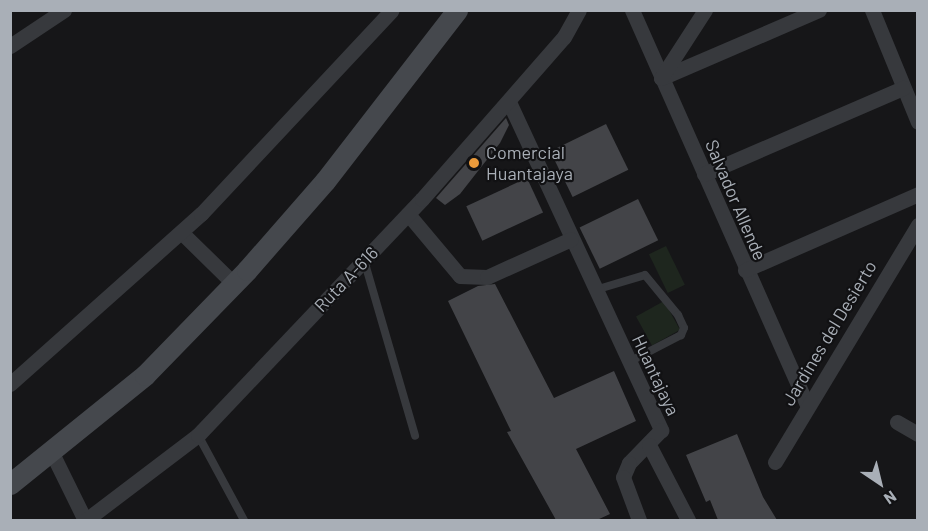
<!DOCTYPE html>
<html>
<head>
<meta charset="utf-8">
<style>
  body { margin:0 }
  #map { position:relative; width:928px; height:531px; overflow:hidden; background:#161618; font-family:Barlow,sans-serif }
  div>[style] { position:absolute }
  .green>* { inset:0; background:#1e261e; transform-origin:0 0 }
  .building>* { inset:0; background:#434448; transform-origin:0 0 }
  .service>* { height:8px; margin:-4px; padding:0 4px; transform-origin:4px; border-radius:4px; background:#37393d }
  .minor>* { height:15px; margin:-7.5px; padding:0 7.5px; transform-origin:7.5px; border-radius:7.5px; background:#37393d }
  .secondary>* { height:21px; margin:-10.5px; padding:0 10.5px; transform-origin:10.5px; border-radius:10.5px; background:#45484d }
  .dots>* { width:16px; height:16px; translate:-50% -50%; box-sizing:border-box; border:3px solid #111113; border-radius:50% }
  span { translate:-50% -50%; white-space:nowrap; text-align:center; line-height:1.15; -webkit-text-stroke:4.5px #111113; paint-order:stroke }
  .poi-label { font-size:18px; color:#a9afb7 }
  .left { translate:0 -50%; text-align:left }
  .street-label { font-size:18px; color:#a9afb7 }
  .frame { position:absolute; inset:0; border:12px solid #a9afb7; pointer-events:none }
  .north { position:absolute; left:850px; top:453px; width:60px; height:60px; -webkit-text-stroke:4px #111113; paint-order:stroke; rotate:145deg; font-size:16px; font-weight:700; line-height:24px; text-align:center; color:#a9afb7 }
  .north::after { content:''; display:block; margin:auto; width:21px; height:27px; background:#a9afb7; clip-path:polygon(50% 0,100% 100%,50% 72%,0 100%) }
</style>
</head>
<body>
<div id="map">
  <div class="green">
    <div style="left:666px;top:246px;width:43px;height:19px;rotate:64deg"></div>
    <div style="left:664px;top:301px;width:33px;height:32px;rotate:61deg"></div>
  </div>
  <div class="building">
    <div style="clip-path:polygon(506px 118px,509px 125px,500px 143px,460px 194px,445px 205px,436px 198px)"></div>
    <div style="left:606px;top:124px;width:51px;height:62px;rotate:64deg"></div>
    <div style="left:527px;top:178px;width:38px;height:67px;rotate:65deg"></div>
    <div style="left:638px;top:199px;width:46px;height:65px;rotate:64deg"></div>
    <div style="clip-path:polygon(495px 284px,554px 398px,614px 371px,636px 421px,576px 449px,610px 514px,597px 520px,556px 520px,507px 432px,511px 431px,448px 301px,478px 286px)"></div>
    <div style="clip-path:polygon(737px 434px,763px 497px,777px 520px,718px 520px,710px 500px,706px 502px,686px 455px)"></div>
  </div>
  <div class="service">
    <div style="left:364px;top:260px;width:183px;rotate:73.8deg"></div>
    <div style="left:595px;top:290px;width:52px;rotate:-16.7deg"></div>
    <div style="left:645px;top:275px;width:52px;rotate:50.5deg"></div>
    <div style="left:678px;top:315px;width:14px;rotate:65deg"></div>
    <div style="left:684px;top:328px;width:8px;rotate:113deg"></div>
    <div style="left:681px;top:335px;width:59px;rotate:152.6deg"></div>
    <div style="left:198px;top:435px;width:97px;rotate:61.6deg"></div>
  </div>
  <div class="minor">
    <div style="left:632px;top:10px;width:431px;rotate:66.1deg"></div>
    <div style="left:872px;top:10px;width:121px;rotate:67.7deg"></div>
    <div style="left:10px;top:46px;width:65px;rotate:-33.7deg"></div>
    <div style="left:661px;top:78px;width:172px;rotate:-23.3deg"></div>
    <div style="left:661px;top:78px;width:81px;rotate:-57.1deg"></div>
    <div style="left:509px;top:102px;width:362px;rotate:65.1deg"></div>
    <div style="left:661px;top:430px;width:46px;rotate:134.1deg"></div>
    <div style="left:629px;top:463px;width:15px;rotate:113deg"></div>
    <div style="left:623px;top:477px;width:46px;rotate:69.6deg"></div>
    <div style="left:704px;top:174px;width:217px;rotate:-23.4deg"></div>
    <div style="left:408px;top:214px;width:81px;rotate:50deg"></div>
    <div style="left:460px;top:276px;width:27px;rotate:2deg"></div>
    <div style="left:487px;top:277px;width:92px;rotate:-24.3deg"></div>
    <div style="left:182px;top:233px;width:73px;rotate:44.4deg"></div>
    <div style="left:745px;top:270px;width:189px;rotate:-23.7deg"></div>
    <div style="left:10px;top:384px;width:256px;rotate:-41.7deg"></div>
    <div style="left:201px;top:214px;width:279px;rotate:-46.9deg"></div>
    <div style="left:897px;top:422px;width:24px;rotate:30deg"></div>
    <div style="left:649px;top:445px;width:85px;rotate:62.5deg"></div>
    <div style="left:51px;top:451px;width:77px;rotate:63.8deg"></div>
    <div style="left:775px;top:462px;width:277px;rotate:-58.9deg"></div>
    <div style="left:86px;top:520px;width:141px;rotate:-37.2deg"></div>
    <div style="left:198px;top:435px;width:325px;rotate:-46.5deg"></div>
    <div style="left:422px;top:199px;width:215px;rotate:-48.8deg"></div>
    <div style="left:564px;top:37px;width:31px;rotate:-61deg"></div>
  </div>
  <div class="secondary">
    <div style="left:10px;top:484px;width:174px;rotate:-38.9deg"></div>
    <div style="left:145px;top:375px;width:146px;rotate:-45.8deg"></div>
    <div style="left:247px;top:270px;width:118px;rotate:-48.8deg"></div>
    <div style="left:325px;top:181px;width:216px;rotate:-52.3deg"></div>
  </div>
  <div class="dots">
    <div style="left:474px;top:163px;background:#ea9a3b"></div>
  </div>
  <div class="poi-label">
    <span class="left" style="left:486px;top:163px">Comercial<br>Huantajaya</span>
  </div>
  <div class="street-label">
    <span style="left:736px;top:200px;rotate:67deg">Salvador Allende</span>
    <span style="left:346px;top:279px;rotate:-46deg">Ruta A-616</span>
    <span style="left:829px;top:333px;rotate:-59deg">Jardines del Desierto</span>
    <span style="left:656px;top:375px;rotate:65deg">Huantajaya</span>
  </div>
  <div class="frame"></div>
  <div class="north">N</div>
</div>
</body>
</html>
